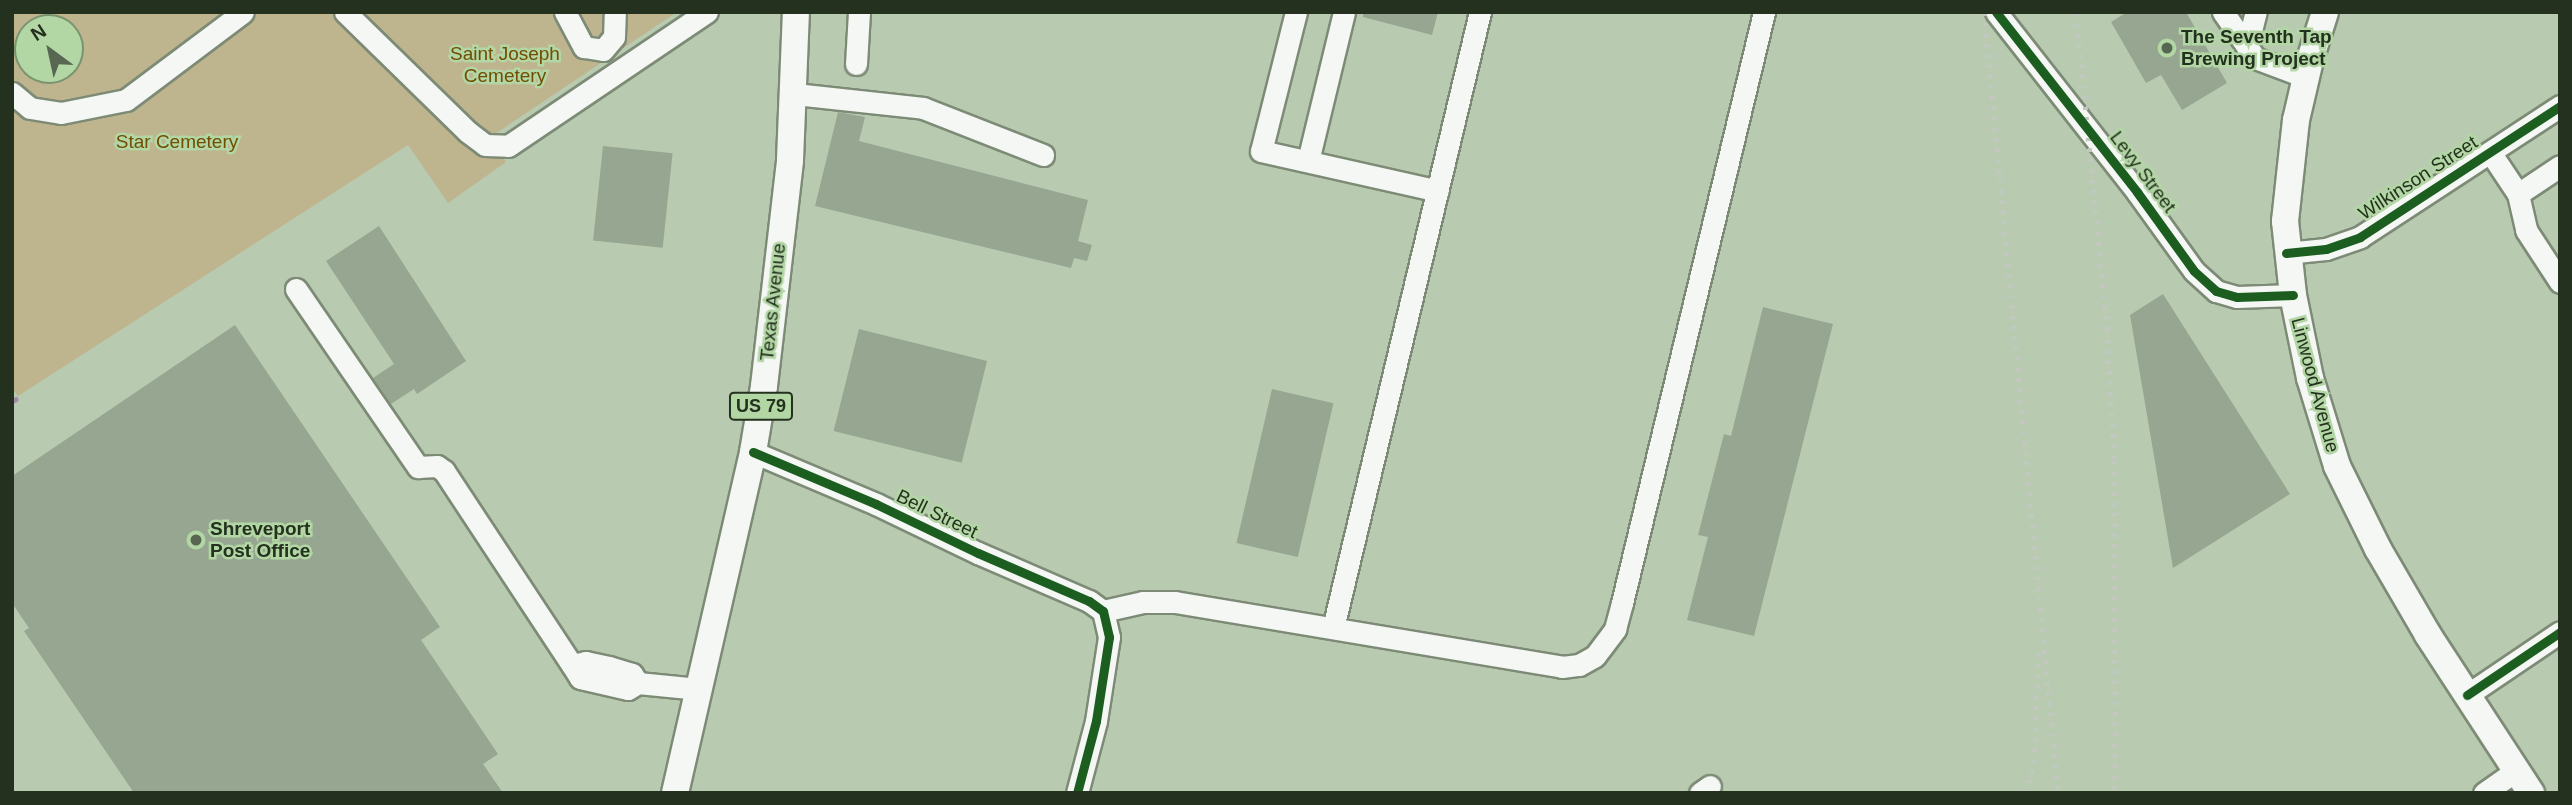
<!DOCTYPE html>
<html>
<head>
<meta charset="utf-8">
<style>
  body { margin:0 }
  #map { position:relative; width:2572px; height:805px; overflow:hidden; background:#b8cbb0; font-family:Arial,sans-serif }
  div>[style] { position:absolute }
  .green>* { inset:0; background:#beb48e }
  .stream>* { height:5px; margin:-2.5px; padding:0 2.5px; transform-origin:2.5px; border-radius:2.5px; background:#a18da8 }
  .building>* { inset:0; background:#96a690; transform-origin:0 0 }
  .roads { filter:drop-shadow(2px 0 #7d8b76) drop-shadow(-2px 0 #7d8b76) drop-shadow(0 2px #7d8b76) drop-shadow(0 -2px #7d8b76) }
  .minor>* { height:21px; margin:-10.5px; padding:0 10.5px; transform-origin:10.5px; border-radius:10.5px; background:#f4f7f3 }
  .major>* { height:26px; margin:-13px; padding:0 13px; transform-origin:13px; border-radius:13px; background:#f4f7f3 }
  .rail>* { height:5px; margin-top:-2.5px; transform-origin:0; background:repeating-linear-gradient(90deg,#c2c8c0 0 3.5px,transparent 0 10.5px) }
  .cycleway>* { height:9px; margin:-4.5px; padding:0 4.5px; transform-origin:4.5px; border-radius:4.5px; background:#1b5e20 }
  .dots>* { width:19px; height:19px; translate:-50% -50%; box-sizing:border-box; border:4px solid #b3d6a5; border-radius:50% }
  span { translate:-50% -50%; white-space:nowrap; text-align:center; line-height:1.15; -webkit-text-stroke:5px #b3d6a5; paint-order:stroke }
  .shield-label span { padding:2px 5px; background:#b3d6a5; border:2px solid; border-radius:5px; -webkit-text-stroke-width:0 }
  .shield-label { font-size:18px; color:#23311e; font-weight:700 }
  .poi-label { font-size:19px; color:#23311e; font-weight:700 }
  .left { translate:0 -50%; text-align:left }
  .park-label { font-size:19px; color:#724d02 }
  .street-label { font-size:19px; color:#23311e }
  .frame { position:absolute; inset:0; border:14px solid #23311e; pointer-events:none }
  .north { position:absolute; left:14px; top:14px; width:70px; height:70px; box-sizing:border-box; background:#b3d6a5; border:2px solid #79946f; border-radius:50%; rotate:327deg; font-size:19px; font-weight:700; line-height:28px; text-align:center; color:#23311e }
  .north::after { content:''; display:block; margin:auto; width:24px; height:32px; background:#576751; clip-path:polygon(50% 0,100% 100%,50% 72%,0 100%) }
</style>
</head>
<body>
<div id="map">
  <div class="green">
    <div style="clip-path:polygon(evenodd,12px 12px,677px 12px,489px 138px,506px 162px,448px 203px,408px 145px,18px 396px,12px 388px,12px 12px,28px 28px,70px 28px,70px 70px,28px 70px,28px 28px)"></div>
  </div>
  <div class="stream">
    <div style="left:12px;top:401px;width:4px;rotate:-27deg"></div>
  </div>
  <div class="building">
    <div style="clip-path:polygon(1363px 12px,1438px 12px,1432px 35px,1363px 17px)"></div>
    <div style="clip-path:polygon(2127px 12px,2186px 12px,2227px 83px,2182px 110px,2161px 75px,2146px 83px,2111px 22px)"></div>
    <div style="clip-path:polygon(838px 112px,865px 117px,859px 141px,1088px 200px,1078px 241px,1092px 245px,1087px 261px,1074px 258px,1071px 268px,815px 206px)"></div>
    <div style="left:603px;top:146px;width:70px;height:95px;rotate:6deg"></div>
    <div style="clip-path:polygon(379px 226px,466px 361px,417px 394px,414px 389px,391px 404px,373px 378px,394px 364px,326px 261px)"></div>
    <div style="clip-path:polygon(2163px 294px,2290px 494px,2173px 568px,2130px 315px)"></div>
    <div style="clip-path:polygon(1763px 307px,1833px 324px,1754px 636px,1687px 620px,1708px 537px,1698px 535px,1724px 434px,1731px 436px)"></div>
    <div style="clip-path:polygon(235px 325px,440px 627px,421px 640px,498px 754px,483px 764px,503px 793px,134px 793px,24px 631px,29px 628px,12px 603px,12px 476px)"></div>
    <div style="left:859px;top:329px;width:132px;height:105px;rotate:14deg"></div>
    <div style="left:1272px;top:389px;width:63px;height:158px;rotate:13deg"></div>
  </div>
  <div class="roads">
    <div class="minor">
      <div style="left:345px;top:12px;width:172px;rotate:44.3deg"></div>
      <div style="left:468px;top:132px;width:21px;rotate:37deg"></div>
      <div style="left:485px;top:145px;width:23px;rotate:2deg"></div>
      <div style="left:508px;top:146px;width:240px;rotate:-34deg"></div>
      <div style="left:565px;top:12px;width:40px;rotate:62deg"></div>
      <div style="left:584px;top:47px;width:19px;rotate:9deg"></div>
      <div style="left:603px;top:50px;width:17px;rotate:-50deg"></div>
      <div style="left:614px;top:37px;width:25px;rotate:-88deg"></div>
      <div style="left:1296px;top:12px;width:143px;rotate:104.1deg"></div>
      <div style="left:1261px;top:151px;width:181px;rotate:12.7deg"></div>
      <div style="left:1996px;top:12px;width:229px;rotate:51.9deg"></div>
      <div style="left:2137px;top:192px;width:97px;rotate:54.2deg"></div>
      <div style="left:2194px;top:271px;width:30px;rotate:42deg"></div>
      <div style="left:2216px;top:291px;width:22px;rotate:16deg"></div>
      <div style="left:2237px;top:297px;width:56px;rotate:-2deg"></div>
      <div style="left:2223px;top:12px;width:56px;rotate:55.2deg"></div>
      <div style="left:2255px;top:58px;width:54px;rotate:20.4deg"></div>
      <div style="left:2247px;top:47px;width:36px;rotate:-76deg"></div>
      <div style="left:856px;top:64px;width:52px;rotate:-86.7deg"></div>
      <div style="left:12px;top:93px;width:23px;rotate:40deg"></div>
      <div style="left:30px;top:108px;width:31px;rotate:9deg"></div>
      <div style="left:61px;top:113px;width:66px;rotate:-11.3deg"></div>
      <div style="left:126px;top:100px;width:146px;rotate:-36.9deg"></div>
      <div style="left:795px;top:94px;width:129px;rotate:6.2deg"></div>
      <div style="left:923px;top:108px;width:129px;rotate:21.4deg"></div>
      <div style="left:2490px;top:152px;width:50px;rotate:56.3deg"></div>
      <div style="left:2518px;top:194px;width:50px;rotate:-33.7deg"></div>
      <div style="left:1308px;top:161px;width:153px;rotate:-76.4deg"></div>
      <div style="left:2518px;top:194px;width:37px;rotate:77deg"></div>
      <div style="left:2526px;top:230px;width:62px;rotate:56.8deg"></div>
      <div style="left:2286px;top:253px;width:40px;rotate:-5.7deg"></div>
      <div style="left:2326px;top:249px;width:36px;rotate:-19deg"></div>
      <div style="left:2360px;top:237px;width:239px;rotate:-33.2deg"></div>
      <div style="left:296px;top:289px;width:216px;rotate:55.6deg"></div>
      <div style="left:418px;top:467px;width:19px;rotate:-3deg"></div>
      <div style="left:437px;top:466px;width:9px;rotate:36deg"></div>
      <div style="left:444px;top:471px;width:232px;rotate:56.6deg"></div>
      <div style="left:753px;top:452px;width:134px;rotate:22.9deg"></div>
      <div style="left:876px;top:504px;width:113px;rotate:25.7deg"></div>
      <div style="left:978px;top:553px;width:121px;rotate:23.4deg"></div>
      <div style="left:1089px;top:601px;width:17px;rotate:36deg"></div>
      <div style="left:1103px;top:611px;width:41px;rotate:-12.7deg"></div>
      <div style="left:1143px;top:602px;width:32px"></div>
      <div style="left:1175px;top:602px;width:392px;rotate:9.5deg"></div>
      <div style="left:1562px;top:667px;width:17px;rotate:-7deg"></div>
      <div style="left:1579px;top:665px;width:18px;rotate:-29deg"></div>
      <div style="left:1595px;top:656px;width:34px;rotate:-53deg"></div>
      <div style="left:1615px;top:629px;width:27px;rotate:-75deg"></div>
      <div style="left:1622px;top:603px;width:608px;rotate:-76.49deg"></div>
      <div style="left:1333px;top:628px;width:633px;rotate:-76.58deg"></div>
      <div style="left:638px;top:683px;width:11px;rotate:-124deg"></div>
      <div style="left:632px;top:674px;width:24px;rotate:-163deg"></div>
      <div style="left:609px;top:667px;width:24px;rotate:-168deg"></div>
      <div style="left:586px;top:662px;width:14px;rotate:168deg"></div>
      <div style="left:572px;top:665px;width:15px;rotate:58deg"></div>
      <div style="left:580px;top:678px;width:49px;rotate:12.9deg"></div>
      <div style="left:628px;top:689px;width:12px;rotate:-31deg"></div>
      <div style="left:638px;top:683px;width:61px;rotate:5.6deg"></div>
      <div style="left:2467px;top:695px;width:112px;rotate:-34.1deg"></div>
      <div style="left:1077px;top:793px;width:74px;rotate:-75.2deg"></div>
      <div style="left:1096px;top:721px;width:85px;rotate:-81.2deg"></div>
      <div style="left:1109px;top:637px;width:27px;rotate:-103deg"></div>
      <div style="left:1700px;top:793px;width:12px;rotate:-35deg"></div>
      <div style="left:2484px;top:793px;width:40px;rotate:-34.9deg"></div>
    </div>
    <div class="major">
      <div style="left:2325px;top:12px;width:50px;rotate:107.4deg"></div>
      <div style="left:2310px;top:60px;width:62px;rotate:103.1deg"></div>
      <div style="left:2296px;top:120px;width:102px;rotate:96.2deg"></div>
      <div style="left:2285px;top:221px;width:74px;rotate:83.8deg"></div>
      <div style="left:2293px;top:295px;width:85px;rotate:78.4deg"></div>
      <div style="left:2310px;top:378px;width:92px;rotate:72.9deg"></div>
      <div style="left:2337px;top:466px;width:93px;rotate:63.7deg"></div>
      <div style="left:2378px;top:549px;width:99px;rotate:59.8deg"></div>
      <div style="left:2428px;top:635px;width:189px;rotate:56.9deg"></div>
      <div style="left:675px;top:793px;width:350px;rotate:-77.1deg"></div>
      <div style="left:753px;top:452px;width:67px;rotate:-80.5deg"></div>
      <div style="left:764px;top:386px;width:227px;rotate:-83.4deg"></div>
      <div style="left:790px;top:160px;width:148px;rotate:-87.7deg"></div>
    </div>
  </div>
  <div class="rail">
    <div style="left:1984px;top:12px;width:784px;rotate:84.59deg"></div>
    <div style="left:2076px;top:12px;width:319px;rotate:84.4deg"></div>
    <div style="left:2107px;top:329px;width:131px;rotate:86.9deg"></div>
    <div style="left:2114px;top:460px;width:333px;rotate:89.8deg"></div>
    <div style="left:2028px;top:793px;width:43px;rotate:-80.5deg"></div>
    <div style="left:2035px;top:751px;width:98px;rotate:-88.2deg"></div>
  </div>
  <div class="cycleway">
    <div style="left:1996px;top:12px;width:229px;rotate:51.9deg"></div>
    <div style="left:2137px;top:192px;width:97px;rotate:54.2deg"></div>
    <div style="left:2194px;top:271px;width:30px;rotate:42deg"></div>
    <div style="left:2216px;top:291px;width:22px;rotate:16deg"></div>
    <div style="left:2237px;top:297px;width:56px;rotate:-2deg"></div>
    <div style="left:2286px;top:253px;width:40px;rotate:-5.7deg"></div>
    <div style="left:2326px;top:249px;width:36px;rotate:-19deg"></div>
    <div style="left:2360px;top:237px;width:239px;rotate:-33.2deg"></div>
    <div style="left:753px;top:452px;width:134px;rotate:22.9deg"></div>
    <div style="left:876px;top:504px;width:113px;rotate:25.7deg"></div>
    <div style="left:978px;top:553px;width:121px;rotate:23.4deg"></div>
    <div style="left:1089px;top:601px;width:17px;rotate:36deg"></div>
    <div style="left:1103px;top:611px;width:27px;rotate:77deg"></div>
    <div style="left:1109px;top:637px;width:85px;rotate:98.8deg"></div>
    <div style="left:1096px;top:721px;width:74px;rotate:104.8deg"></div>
    <div style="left:2467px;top:695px;width:112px;rotate:-34.1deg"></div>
  </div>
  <div class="dots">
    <div style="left:2167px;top:48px;background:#576751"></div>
    <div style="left:196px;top:540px;background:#576751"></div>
  </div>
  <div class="shield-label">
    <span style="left:761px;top:406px">US 79</span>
  </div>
  <div class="poi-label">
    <span class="left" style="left:2181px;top:48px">The Seventh Tap<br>Brewing Project</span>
    <span class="left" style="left:210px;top:540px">Shreveport<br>Post Office</span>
  </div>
  <div class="park-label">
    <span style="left:505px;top:65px">Saint Joseph<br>Cemetery</span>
    <span style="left:177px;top:142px">Star Cemetery</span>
  </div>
  <div class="street-label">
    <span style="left:2143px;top:172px;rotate:53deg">Levy Street</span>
    <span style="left:2418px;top:178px;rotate:-33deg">Wilkinson Street</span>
    <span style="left:773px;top:302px;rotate:-84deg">Texas Avenue</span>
    <span style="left:2315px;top:385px;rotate:75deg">Linwood Avenue</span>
    <span style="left:937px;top:514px;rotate:26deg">Bell Street</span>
  </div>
  <div class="frame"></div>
  <div class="north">N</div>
</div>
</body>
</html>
